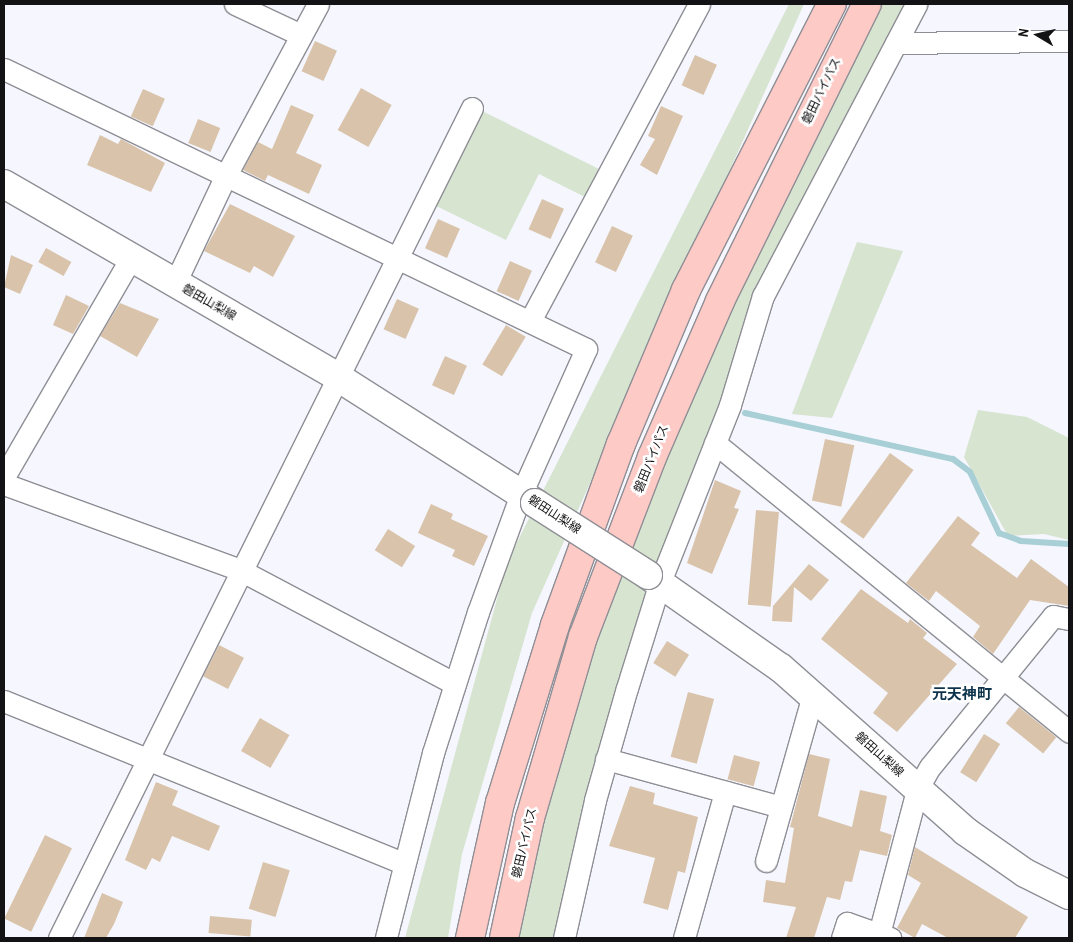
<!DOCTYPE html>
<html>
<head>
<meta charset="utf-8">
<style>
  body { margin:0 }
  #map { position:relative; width:1073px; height:942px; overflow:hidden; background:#f5f6fe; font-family:"Archivo Narrow","Noto Sans JP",sans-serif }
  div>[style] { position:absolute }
  .green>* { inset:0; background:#d7e4d0 }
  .stream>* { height:6px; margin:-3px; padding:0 3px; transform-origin:3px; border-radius:3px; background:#a8cfd5 }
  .building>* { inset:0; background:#d9c4ab; transform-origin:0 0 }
  .roads { filter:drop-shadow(1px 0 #8e8e95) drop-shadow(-1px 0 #8e8e95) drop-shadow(0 1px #8e8e95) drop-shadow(0 -1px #8e8e95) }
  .minor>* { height:21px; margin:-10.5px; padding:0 10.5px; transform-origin:10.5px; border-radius:10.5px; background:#fff }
  .secondary>* { height:28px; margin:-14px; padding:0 14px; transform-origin:14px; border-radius:14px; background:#fff }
  .trunk>* { height:28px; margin:-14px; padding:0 14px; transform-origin:14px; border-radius:14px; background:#fecac6 }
  .bridges { filter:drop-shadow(1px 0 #8e8e95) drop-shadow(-1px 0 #8e8e95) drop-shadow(0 1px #8e8e95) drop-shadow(0 -1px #8e8e95) }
  .secondary-bridge>* { height:28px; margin:-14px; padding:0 14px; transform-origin:14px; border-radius:14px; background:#fff }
  span { translate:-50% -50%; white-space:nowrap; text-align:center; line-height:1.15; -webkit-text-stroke:5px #fff; paint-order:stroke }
  .street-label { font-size:12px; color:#131315 }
  .quarter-label { font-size:15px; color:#0c334b; font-weight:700 }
  .frame { position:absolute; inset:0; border:5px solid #131315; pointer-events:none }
  .north { position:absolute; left:1013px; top:10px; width:50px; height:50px; -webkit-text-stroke:4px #fff; paint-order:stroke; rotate:279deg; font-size:14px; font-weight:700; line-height:20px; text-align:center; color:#131315 }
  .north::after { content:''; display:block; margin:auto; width:18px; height:22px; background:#131315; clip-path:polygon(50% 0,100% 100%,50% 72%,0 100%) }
</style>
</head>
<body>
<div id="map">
  <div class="green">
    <div style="clip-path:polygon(789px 4px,804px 4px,532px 613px,462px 854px,448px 938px,405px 938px,507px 562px)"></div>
    <div style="clip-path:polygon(867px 4px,916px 4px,800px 226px,736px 382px,600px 781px,574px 938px,514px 938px,596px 601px)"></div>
    <div style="clip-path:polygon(478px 109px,601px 170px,587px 198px,539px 174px,506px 240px,432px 204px)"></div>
    <div style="clip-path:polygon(857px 242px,903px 251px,832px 418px,792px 414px)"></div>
    <div style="clip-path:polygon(978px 410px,1027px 417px,1069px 438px,1069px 540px,1044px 534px,1008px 536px,964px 457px)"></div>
  </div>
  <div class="stream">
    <div style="left:745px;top:413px;width:213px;rotate:12.5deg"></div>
    <div style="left:953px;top:459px;width:21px;rotate:37deg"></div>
    <div style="left:970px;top:472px;width:68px;rotate:64.6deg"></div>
    <div style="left:999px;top:533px;width:23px;rotate:20deg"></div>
    <div style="left:1021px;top:541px;width:48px;rotate:3.6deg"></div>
  </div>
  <div class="building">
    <div style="left:315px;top:41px;width:24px;height:33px;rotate:24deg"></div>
    <div style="left:695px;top:55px;width:24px;height:33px;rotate:24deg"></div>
    <div style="left:361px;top:88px;width:35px;height:48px;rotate:29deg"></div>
    <div style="left:143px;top:89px;width:24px;height:30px;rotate:24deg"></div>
    <div style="clip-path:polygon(291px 105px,314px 115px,296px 153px,322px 165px,309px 194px,268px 175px,265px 181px,243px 170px,258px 142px,272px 149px)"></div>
    <div style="clip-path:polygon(661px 106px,683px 116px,657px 175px,640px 165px,655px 139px,648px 136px)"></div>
    <div style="left:198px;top:119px;width:24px;height:26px;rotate:22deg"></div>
    <div style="clip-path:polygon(100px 135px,118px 144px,121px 139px,165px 163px,151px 192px,87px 165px)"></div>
    <div style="left:542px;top:199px;width:24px;height:33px;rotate:24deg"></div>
    <div style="clip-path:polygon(230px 204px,295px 236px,273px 277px,254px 266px,250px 273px,204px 251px)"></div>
    <div style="left:438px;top:219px;width:24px;height:32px;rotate:24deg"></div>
    <div style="left:612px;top:226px;width:23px;height:40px;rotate:25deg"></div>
    <div style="left:46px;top:248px;width:29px;height:16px;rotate:29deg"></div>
    <div style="clip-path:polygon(11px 255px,33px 265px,20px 294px,4px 287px)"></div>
    <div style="left:510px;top:261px;width:24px;height:33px;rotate:24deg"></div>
    <div style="clip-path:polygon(66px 295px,89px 306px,73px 334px,53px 325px)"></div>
    <div style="left:397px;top:299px;width:24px;height:33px;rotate:24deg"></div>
    <div style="clip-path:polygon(120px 303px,159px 319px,137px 357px,100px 336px)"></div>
    <div style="left:506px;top:325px;width:23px;height:46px;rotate:31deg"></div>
    <div style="left:445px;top:356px;width:24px;height:32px;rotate:24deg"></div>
    <div style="left:825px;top:439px;width:30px;height:63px;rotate:12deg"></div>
    <div style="left:890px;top:453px;width:29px;height:85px;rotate:36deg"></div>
    <div style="clip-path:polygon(715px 480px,741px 491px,734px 508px,739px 509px,712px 574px,687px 563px)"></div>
    <div style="clip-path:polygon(431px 504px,453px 514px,451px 519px,488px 536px,474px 566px,452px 556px,455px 550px,418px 533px)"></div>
    <div style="left:756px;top:510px;width:23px;height:95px;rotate:5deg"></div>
    <div style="clip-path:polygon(958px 516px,980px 533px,971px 545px,1017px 578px,1031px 559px,1069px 587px,1069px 606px,1030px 600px,993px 654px,973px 637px,980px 626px,936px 591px,929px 601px,906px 583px)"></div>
    <div style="left:388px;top:529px;width:32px;height:25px;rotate:32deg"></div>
    <div style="clip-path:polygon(809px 564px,829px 580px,811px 601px,794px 587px,792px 622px,772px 621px,773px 606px)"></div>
    <div style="clip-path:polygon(861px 589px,908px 623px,910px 619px,927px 633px,923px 638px,957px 664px,897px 732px,873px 713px,888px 693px,821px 639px)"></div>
    <div style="left:667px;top:641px;width:26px;height:26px;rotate:32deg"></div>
    <div style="left:219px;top:645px;width:28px;height:35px;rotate:27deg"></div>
    <div style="left:688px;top:692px;width:27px;height:67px;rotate:15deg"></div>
    <div style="left:1019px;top:707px;width:48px;height:21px;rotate:39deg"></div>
    <div style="left:260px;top:718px;width:34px;height:38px;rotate:30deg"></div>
    <div style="left:984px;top:734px;width:19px;height:45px;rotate:32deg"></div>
    <div style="clip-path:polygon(809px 754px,830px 759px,818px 816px,852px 827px,860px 790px,887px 796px,880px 831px,892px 835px,887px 856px,860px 850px,852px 882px,845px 881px,840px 900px,827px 897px,814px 938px,786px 938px,796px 907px,763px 902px,766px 880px,785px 883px,794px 828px,790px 827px)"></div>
    <div style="left:734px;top:755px;width:27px;height:25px;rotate:15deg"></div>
    <div style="clip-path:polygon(156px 782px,178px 791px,172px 805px,220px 826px,209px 851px,172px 836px,160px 862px,152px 858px,146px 870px,125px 860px)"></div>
    <div style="clip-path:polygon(630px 786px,655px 793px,653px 804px,698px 817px,685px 873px,678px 871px,668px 910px,643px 903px,655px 858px,609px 846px)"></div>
    <div style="left:45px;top:835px;width:30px;height:93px;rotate:26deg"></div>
    <div style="clip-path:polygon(915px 847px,1028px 917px,1015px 938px,948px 938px,922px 924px,915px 938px,897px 928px,921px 883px,908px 875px)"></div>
    <div style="left:263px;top:862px;width:28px;height:49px;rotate:17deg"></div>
    <div style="clip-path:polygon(102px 893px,123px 902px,114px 924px,106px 938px,84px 938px)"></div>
    <div style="left:210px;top:916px;width:42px;height:17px;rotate:5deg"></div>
  </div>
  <div class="roads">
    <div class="minor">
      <div style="left:235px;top:4px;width:73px;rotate:25.2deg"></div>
      <div style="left:896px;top:43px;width:173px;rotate:-0.7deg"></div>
      <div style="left:4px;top:69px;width:646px;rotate:25.69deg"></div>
      <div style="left:586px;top:349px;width:159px;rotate:114.1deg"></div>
      <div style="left:521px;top:494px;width:126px;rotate:110deg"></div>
      <div style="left:478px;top:612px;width:148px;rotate:107.7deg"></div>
      <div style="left:433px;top:753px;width:191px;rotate:104.3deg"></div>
      <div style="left:175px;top:283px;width:117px;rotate:-64.7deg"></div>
      <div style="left:225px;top:177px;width:196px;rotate:-61.7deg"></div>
      <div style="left:531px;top:319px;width:357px;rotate:-61.9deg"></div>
      <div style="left:715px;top:443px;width:457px;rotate:39.2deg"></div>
      <div style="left:4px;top:477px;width:253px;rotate:-59.9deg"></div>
      <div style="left:4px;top:484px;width:251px;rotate:20deg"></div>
      <div style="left:240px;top:570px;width:243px;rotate:27.9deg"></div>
      <div style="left:4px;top:701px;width:431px;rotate:22.1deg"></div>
      <div style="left:606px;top:759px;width:181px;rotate:15.3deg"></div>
      <div style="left:766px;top:861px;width:173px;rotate:-74.2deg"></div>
      <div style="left:879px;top:934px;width:149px;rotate:-75.2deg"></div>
      <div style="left:917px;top:790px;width:26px;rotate:-61deg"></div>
      <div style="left:930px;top:767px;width:195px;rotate:-50.8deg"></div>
      <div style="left:1053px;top:616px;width:16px;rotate:11deg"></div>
      <div style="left:59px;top:938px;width:927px;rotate:-63.55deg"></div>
      <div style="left:564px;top:938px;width:141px;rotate:-77.3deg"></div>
      <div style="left:595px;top:800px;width:116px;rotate:-74.1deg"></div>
      <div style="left:627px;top:688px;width:111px;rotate:-72.7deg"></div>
      <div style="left:660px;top:582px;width:190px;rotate:-68.4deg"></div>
      <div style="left:730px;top:405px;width:114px;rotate:-73.2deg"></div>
      <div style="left:763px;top:296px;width:330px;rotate:-62.3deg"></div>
      <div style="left:684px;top:938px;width:152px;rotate:-74.3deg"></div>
      <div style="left:842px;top:938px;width:16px;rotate:-72deg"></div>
      <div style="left:847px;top:923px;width:46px;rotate:19.2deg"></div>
    </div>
    <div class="secondary">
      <div style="left:4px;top:184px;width:384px;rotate:30deg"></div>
      <div style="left:336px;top:376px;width:236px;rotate:32.5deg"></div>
      <div style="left:648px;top:575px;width:162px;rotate:35deg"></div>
      <div style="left:781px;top:668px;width:246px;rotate:41.5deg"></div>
      <div style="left:965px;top:831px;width:73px;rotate:35deg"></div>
      <div style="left:1025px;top:873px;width:49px;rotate:26.6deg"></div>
    </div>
    <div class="trunk">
      <div style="left:470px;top:938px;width:138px;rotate:-77.5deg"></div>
      <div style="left:500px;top:803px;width:186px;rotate:-72.8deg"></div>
      <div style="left:555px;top:625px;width:193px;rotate:-70deg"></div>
      <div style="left:621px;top:444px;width:167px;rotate:-67.1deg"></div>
      <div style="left:686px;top:290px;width:321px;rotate:-63deg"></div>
      <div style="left:504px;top:938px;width:123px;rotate:-77.8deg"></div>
      <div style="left:530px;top:818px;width:189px;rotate:-73.7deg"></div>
      <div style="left:583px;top:637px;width:193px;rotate:-69deg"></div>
      <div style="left:652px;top:457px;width:170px;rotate:-66.4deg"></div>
      <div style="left:720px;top:301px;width:331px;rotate:-63.7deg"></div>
    </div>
  </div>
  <div class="bridges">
    <div class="secondary-bridge">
      <div style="left:535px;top:503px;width:134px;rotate:32.5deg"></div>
    </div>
  </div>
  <div class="street-label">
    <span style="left:822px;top:91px;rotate:-64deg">磐田バイパス</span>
    <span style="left:209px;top:303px;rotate:30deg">磐田山梨線</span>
    <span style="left:652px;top:459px;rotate:-68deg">磐田バイパス</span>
    <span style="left:554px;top:515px;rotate:33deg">磐田山梨線</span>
    <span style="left:879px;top:755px;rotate:42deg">磐田山梨線</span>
    <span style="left:525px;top:843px;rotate:-77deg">磐田バイパス</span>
  </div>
  <div class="quarter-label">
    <span style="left:962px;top:694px">元天神町</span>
  </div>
  <div class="frame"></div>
  <div class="north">N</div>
</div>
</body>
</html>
